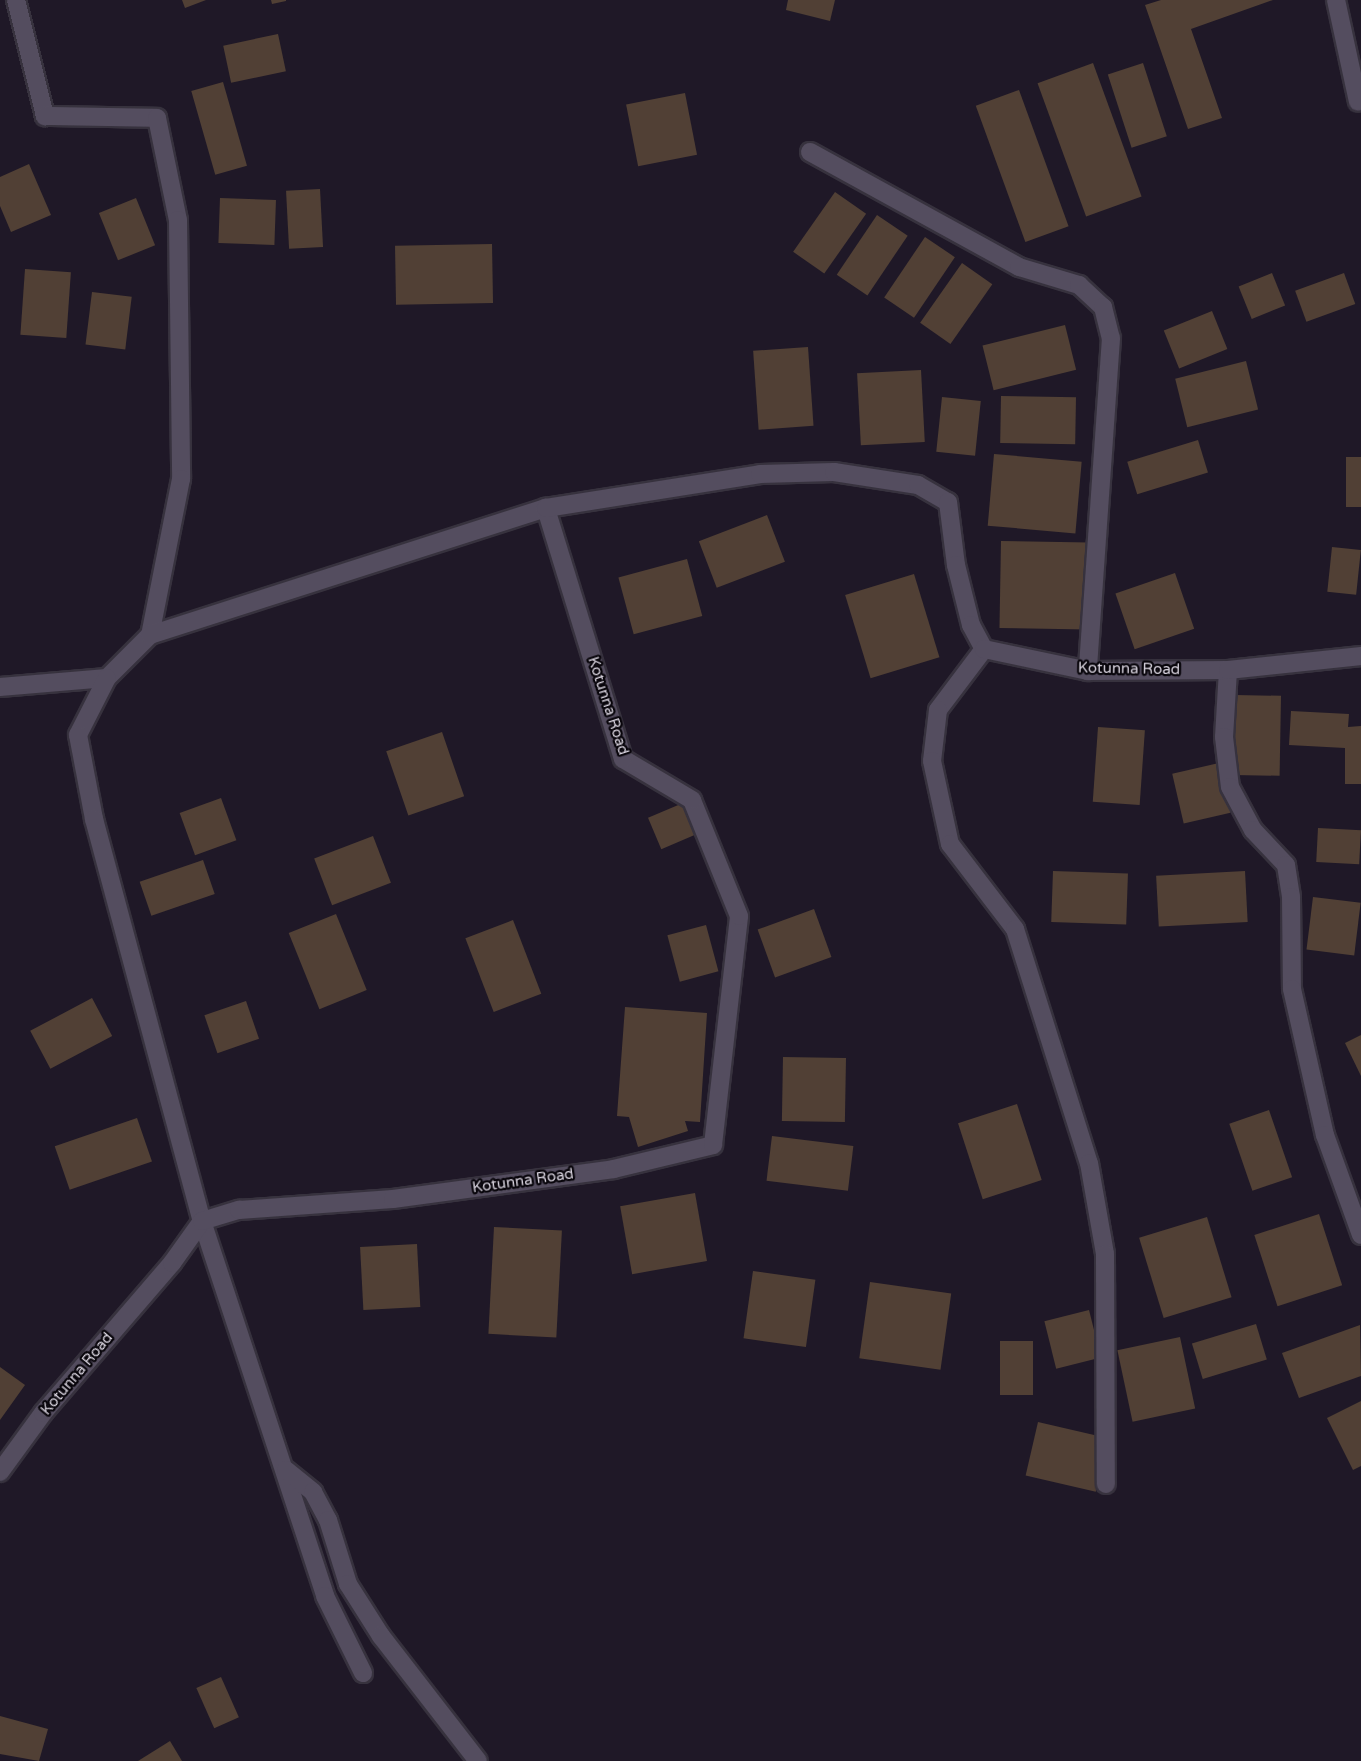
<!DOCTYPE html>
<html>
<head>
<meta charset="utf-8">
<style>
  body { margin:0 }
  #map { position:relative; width:1361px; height:1761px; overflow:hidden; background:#1f1827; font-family:"Varela Round",sans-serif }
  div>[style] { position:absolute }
  .building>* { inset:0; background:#514035; transform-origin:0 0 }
  .roads { filter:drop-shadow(2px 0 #37323e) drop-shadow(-2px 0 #37323e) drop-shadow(0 2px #37323e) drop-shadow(0 -2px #37323e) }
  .street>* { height:18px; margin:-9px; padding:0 9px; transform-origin:9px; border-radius:9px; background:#544d5f }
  span { translate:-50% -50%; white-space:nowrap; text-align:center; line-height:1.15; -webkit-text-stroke:4.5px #08050b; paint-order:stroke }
  .street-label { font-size:15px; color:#dad5e0 }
</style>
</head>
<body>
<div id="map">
  <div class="building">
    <div style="clip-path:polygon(182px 0,206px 0,185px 8px)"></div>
    <div style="clip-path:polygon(271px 0,286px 0,286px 1px,272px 4px)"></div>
    <div style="clip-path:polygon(788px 0,835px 0,830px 21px,786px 10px)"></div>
    <div style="clip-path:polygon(1161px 0,1273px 0,1191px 29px,1222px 118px,1188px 129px,1145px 5px)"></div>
    <div style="left:278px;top:34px;width:38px;height:56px;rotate:78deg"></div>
    <div style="left:1093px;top:63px;width:142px;height:59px;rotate:70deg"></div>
    <div style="left:1143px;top:63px;width:77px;height:37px;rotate:72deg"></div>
    <div style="left:223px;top:82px;width:87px;height:33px;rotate:74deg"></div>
    <div style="left:1019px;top:90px;width:145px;height:46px;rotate:70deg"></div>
    <div style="left:685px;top:93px;width:63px;height:60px;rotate:79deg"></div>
    <div style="clip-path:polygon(29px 164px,51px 215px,11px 232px,0 206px,0 177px)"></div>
    <div style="left:320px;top:189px;width:58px;height:34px;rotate:87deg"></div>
    <div style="left:835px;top:192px;width:38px;height:73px;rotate:35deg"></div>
    <div style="left:136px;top:198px;width:51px;height:40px;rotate:68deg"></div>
    <div style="left:220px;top:198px;width:56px;height:45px;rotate:2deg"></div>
    <div style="left:877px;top:215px;width:37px;height:72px;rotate:34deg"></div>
    <div style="left:925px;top:237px;width:36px;height:73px;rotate:34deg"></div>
    <div style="left:492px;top:244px;width:59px;height:97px;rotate:89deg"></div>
    <div style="left:962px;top:263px;width:37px;height:73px;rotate:35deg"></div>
    <div style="left:25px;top:269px;width:46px;height:66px;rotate:4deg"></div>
    <div style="left:1272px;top:273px;width:35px;height:36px;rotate:68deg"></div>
    <div style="left:1344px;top:273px;width:33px;height:52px;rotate:70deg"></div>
    <div style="left:92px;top:292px;width:40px;height:53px;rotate:7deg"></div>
    <div style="left:1212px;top:311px;width:41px;height:52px;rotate:68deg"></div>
    <div style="left:1065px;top:325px;width:46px;height:85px;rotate:76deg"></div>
    <div style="left:808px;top:347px;width:79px;height:55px;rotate:86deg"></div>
    <div style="left:1246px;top:361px;width:50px;height:73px;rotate:76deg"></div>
    <div style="left:921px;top:370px;width:72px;height:64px;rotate:87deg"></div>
    <div style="left:1001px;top:396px;width:75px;height:47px;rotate:1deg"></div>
    <div style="left:942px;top:397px;width:39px;height:55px;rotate:6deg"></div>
    <div style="left:1198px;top:440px;width:34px;height:74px;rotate:73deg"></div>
    <div style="left:994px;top:454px;width:88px;height:72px;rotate:5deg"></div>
    <div style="left:1346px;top:457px;width:15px;height:50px"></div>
    <div style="left:767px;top:515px;width:50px;height:73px;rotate:69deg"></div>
    <div style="left:1001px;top:541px;width:88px;height:87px;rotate:1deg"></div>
    <div style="left:1332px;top:547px;width:29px;height:45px;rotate:6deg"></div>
    <div style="left:687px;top:559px;width:59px;height:71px;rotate:75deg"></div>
    <div style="left:1175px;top:573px;width:59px;height:63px;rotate:71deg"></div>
    <div style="left:914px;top:574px;width:87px;height:72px;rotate:73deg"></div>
    <div style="left:1235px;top:695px;width:46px;height:80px;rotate:1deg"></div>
    <div style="clip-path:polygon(1291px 711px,1349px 714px,1348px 727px,1361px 726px,1361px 784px,1345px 784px,1345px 748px,1289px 745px)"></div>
    <div style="left:1098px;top:727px;width:47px;height:75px;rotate:4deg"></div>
    <div style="left:442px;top:732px;width:68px;height:59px;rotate:71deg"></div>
    <div style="left:1219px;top:763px;width:51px;height:48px;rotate:77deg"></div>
    <div style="left:221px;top:798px;width:45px;height:44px;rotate:70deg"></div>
    <div style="left:683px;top:803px;width:34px;height:38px;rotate:67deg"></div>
    <div style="left:1318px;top:828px;width:43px;height:34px;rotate:3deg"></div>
    <div style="left:373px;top:836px;width:50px;height:63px;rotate:69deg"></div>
    <div style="left:203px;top:860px;width:36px;height:67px;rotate:71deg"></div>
    <div style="left:1053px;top:871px;width:75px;height:51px;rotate:2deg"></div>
    <div style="left:1245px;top:871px;width:51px;height:89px;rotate:87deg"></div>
    <div style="left:1313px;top:897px;width:48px;height:53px;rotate:7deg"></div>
    <div style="left:814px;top:909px;width:51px;height:60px;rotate:70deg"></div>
    <div style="left:336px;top:914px;width:82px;height:51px;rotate:68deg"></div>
    <div style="left:513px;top:920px;width:79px;height:51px;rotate:69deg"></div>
    <div style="left:706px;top:925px;width:48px;height:40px;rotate:75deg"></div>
    <div style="left:92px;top:998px;width:43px;height:70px;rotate:62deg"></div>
    <div style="left:246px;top:1001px;width:40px;height:44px;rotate:71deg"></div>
    <div style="clip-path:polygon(625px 1007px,707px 1013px,700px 1122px,685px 1121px,688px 1131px,638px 1147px,629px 1117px,617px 1116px)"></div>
    <div style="clip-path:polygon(1361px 1035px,1361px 1076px,1345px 1043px)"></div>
    <div style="left:783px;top:1057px;width:63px;height:64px;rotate:1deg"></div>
    <div style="left:1017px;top:1104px;width:80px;height:62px;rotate:72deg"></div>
    <div style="left:1269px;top:1110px;width:71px;height:42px;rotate:71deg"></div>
    <div style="left:137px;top:1118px;width:46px;height:87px;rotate:71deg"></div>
    <div style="left:772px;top:1136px;width:82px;height:45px;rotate:7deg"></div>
    <div style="left:695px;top:1193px;width:69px;height:76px;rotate:80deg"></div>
    <div style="left:1319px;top:1214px;width:75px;height:68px;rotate:72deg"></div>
    <div style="left:1207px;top:1217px;width:84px;height:71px;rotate:73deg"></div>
    <div style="left:494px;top:1227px;width:68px;height:107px;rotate:3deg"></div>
    <div style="left:417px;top:1244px;width:63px;height:57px;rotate:87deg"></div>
    <div style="left:753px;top:1271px;width:63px;height:68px;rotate:8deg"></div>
    <div style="left:870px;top:1282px;width:82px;height:77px;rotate:8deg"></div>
    <div style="left:1089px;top:1310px;width:49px;height:46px;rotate:76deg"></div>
    <div style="left:1256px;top:1324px;width:37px;height:67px;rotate:73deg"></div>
    <div style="clip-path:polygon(1360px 1325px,1361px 1376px,1299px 1398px,1282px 1353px)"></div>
    <div style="left:1180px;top:1337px;width:73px;height:64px;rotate:78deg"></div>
    <div style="left:1000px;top:1341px;width:33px;height:54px"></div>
    <div style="clip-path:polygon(0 1367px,25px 1385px,0 1420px)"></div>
    <div style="clip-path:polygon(1361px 1401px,1361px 1466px,1353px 1470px,1327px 1418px)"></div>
    <div style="left:1038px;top:1422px;width:72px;height:55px;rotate:13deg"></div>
    <div style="left:221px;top:1677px;width:44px;height:27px;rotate:66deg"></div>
    <div style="clip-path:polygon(0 1716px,48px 1729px,39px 1761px,0 1754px)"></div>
    <div style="clip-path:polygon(170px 1741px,182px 1761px,138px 1761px)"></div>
  </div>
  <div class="roads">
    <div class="street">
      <div style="left:16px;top:0;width:120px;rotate:76deg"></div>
      <div style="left:45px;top:116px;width:112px;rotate:1deg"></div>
      <div style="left:157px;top:118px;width:104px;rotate:78.4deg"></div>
      <div style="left:178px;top:220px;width:259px;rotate:89.3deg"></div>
      <div style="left:181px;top:479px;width:159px;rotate:101.2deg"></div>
      <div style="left:1336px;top:0;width:104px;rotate:77.8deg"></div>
      <div style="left:810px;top:152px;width:239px;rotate:28.8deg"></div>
      <div style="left:1019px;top:267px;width:63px;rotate:16.7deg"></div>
      <div style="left:1079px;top:285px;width:33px;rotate:43deg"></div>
      <div style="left:1103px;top:307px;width:32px;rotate:76deg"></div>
      <div style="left:1111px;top:338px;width:334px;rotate:94deg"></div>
      <div style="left:984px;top:649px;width:76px;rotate:127deg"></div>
      <div style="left:938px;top:710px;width:51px;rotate:96.7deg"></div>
      <div style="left:932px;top:761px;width:85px;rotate:77.8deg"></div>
      <div style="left:950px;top:844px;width:107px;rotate:52.6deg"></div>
      <div style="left:1015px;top:929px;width:245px;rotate:72.5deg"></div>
      <div style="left:1089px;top:1163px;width:92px;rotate:80deg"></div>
      <div style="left:1105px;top:1254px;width:230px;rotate:89.8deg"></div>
      <div style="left:1228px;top:670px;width:67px;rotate:93.4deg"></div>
      <div style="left:1224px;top:737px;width:50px;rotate:83.2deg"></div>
      <div style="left:1230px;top:787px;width:49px;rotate:61.9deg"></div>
      <div style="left:1253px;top:830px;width:48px;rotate:46.7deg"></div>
      <div style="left:1286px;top:865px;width:32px;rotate:81deg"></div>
      <div style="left:1291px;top:897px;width:92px;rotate:89.4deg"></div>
      <div style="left:1292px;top:989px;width:150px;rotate:77.3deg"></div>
      <div style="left:1325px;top:1135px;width:106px;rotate:70.2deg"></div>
      <div style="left:107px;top:678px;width:61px;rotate:-45deg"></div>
      <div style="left:150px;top:635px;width:416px;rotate:-17.8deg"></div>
      <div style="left:0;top:687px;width:107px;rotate:-4.8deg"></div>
      <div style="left:107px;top:678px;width:64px;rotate:117deg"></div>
      <div style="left:78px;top:735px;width:86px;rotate:79.2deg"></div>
      <div style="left:94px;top:819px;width:416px;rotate:75deg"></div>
      <div style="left:202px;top:1221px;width:395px;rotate:71.8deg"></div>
      <div style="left:325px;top:1596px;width:86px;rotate:63.7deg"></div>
      <div style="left:286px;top:1470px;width:35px;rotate:39deg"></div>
      <div style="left:313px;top:1492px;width:32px;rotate:62deg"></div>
      <div style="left:328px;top:1520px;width:67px;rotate:72.6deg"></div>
      <div style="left:348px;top:1584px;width:62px;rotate:57.6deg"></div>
      <div style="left:381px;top:1636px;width:158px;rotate:52.2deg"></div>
      <div style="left:0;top:1472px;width:73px;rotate:-53.9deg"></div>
      <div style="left:43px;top:1413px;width:198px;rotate:-49.3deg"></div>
      <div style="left:172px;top:1263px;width:52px;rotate:-54.5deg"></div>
      <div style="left:202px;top:1221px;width:39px;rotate:-17deg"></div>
      <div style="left:239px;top:1210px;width:154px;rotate:-4.1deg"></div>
      <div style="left:393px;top:1199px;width:223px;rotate:-7.7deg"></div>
      <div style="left:614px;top:1169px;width:102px;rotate:-13.6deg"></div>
      <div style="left:713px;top:1145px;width:230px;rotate:-83.5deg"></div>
      <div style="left:739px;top:916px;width:125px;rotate:-112.1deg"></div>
      <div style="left:692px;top:800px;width:80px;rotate:-149.3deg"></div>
      <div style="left:623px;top:759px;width:263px;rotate:-107.1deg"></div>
      <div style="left:546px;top:508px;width:217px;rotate:-9deg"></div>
      <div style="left:760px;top:474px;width:74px;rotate:-1.5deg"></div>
      <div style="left:834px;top:472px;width:85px;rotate:8.8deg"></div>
      <div style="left:918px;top:485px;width:34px;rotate:30deg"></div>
      <div style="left:948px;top:502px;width:64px;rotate:82.8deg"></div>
      <div style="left:956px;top:565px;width:62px;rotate:76deg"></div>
      <div style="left:971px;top:625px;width:27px;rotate:62deg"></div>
      <div style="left:984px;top:649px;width:106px;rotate:11.9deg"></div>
      <div style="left:1088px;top:671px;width:140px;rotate:-0.4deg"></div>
      <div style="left:1228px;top:670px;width:134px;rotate:-6deg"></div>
    </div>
  </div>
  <div class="street-label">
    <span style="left:1129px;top:669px;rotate:1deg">Kotunna Road</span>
    <span style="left:608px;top:706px;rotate:72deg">Kotunna Road</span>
    <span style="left:523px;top:1181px;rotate:-8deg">Kotunna Road</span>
    <span style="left:77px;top:1374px;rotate:-50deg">Kotunna Road</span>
  </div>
</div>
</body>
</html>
